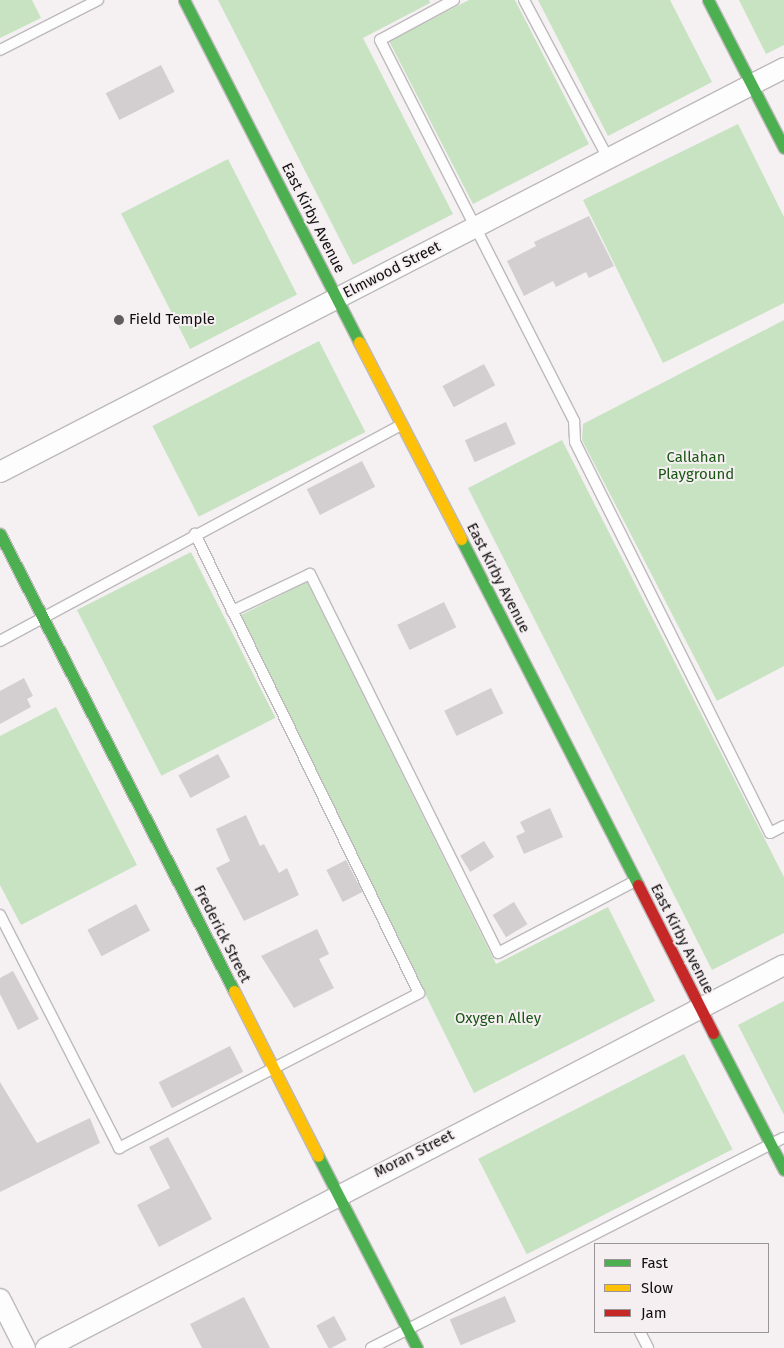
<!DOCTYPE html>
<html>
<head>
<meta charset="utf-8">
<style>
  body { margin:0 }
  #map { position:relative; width:784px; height:1348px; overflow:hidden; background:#f5f0f2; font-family:"Fira Sans",sans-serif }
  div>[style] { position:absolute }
  .green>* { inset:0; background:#c7e3c2; transform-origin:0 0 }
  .building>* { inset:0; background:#d3cfd0; transform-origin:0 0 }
  .roads { filter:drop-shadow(1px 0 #bdbabb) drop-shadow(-1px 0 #bdbabb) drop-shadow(0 1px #bdbabb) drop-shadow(0 -1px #bdbabb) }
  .lane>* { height:10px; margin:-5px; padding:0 5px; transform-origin:5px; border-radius:5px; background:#fefdfd }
  .street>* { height:20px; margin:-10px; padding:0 10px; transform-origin:10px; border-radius:10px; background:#fefdfd }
  .fast>* { height:11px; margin:-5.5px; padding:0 5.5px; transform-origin:5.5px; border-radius:5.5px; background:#4caf50 }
  .slow>* { height:11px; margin:-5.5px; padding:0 5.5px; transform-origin:5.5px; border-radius:5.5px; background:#ffc107 }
  .jam>* { height:11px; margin:-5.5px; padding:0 5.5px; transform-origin:5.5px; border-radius:5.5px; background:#c62828 }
  .dots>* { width:14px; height:14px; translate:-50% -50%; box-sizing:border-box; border:2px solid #f6eff2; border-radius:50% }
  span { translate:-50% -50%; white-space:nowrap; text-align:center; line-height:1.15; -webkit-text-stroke:4px #f6eff2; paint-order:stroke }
  .street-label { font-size:15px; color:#100e0f }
  .poi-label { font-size:15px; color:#100e0f }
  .left { translate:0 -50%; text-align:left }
  .park-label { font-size:15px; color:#175713 }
  .legend { position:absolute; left:594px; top:1243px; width:175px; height:90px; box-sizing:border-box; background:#f6eff2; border:1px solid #9a9597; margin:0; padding:6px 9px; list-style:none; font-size:15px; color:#100e0f }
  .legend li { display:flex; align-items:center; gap:10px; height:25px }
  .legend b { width:25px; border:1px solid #9a9597 }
</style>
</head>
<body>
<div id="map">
  <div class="green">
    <div style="clip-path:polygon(0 0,32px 0,41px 18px,0 38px)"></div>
    <div style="clip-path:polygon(218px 0,429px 0,430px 3px,363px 38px,453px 214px,353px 265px)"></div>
    <div style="clip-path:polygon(469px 0,515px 0,589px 144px,473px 204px,389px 41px)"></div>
    <div style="clip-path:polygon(538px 0,670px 0,712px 82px,608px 136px)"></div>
    <div style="clip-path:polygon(739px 0,784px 0,784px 45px,766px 54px)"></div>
    <div style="clip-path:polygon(738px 124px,784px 217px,784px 303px,663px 363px,583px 200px)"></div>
    <div style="left:228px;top:159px;width:152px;height:120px;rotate:63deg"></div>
    <div style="clip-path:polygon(784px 320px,784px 666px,717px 701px,582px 440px,583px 424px)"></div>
    <div style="left:319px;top:341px;width:102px;height:187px;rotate:63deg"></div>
    <div style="clip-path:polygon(562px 440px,784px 877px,784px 933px,712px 970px,468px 488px)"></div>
    <div style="left:191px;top:552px;width:186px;height:128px;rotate:63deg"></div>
    <div style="clip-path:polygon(307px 582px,496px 964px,608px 907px,655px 1001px,474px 1093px,239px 616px)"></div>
    <div style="clip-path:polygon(56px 707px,137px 865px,21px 925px,0 885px,0 736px)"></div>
    <div style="clip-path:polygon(784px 1001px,784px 1115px,738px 1025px)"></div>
    <div style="left:684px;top:1054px;width:107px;height:231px;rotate:63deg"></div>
  </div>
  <div class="building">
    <div style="left:161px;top:65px;width:30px;height:62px;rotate:63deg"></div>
    <div style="clip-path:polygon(589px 216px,614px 266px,589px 278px,586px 272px,556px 287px,553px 281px,524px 296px,507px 261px,536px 246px,534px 242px)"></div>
    <div style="left:484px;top:364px;width:24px;height:47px;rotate:62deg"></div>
    <div style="left:506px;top:422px;width:24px;height:45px;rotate:66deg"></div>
    <div style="left:362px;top:461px;width:29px;height:62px;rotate:63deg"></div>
    <div style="left:444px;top:602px;width:28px;height:52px;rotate:64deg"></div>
    <div style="clip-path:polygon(24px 678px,33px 696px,27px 699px,31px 707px,0 724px,0 691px)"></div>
    <div style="left:491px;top:688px;width:28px;height:52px;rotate:64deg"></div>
    <div style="left:218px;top:754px;width:26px;height:45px;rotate:62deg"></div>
    <div style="clip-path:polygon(550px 808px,563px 837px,524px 854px,516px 836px,525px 832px,520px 822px)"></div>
    <div style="clip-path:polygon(246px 815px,260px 846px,264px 844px,279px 873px,287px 868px,299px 895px,244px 921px,216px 868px,230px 861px,216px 829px)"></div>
    <div style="left:484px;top:841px;width:19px;height:28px;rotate:58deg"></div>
    <div style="left:346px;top:860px;width:36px;height:22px;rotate:63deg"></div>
    <div style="left:514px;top:902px;width:26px;height:25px;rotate:59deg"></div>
    <div style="left:136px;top:904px;width:30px;height:55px;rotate:62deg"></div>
    <div style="clip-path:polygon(317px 929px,329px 954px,319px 959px,334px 988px,294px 1008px,261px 956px)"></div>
    <div style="clip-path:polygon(13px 971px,39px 1019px,18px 1030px,0 994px,0 978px)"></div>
    <div style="left:230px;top:1046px;width:29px;height:80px;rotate:63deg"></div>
    <div style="clip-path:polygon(0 1082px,37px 1143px,90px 1118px,100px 1143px,0 1192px)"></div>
    <div style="clip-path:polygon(168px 1137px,212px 1219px,159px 1247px,137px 1205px,170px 1188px,149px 1147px)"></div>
    <div style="left:505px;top:1296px;width:28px;height:60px;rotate:67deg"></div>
    <div style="clip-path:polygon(244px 1297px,270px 1348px,202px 1348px,190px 1324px)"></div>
    <div style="left:334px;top:1316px;width:27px;height:20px;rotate:62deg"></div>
  </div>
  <div class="roads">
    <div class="lane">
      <div style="left:454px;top:0;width:84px;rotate:151.6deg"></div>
      <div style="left:380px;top:40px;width:428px;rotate:63deg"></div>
      <div style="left:574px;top:421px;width:21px;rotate:87deg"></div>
      <div style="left:575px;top:442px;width:437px;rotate:63.5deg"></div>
      <div style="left:770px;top:833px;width:16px;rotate:-27deg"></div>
      <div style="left:524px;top:0;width:179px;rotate:62deg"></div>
      <div style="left:0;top:50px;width:110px;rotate:-27deg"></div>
      <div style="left:232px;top:611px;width:86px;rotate:-25.4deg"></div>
      <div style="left:310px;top:574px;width:423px;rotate:63.6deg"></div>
      <div style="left:498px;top:953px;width:155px;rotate:-27.7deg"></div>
      <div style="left:0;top:641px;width:455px;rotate:-28.3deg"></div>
      <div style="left:0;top:915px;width:262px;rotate:62.9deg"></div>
      <div style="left:119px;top:1148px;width:338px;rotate:-27.3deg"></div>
      <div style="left:419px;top:993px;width:511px;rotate:-116.01deg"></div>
      <div style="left:640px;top:1332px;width:18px;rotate:63deg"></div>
      <div style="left:371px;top:1348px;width:463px;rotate:-27deg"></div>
    </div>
    <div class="street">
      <div style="left:0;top:472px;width:882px;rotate:-27.26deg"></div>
      <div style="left:0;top:1299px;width:55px;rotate:63deg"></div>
      <div style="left:46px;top:1348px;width:831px;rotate:-27.43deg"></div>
    </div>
    <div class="fast">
      <div style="left:184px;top:0;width:384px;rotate:62.9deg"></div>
      <div style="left:708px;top:0;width:166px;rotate:62.8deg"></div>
      <div style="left:0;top:534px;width:513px;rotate:62.89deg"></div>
      <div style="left:461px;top:539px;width:389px;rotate:62.9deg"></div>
      <div style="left:713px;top:1033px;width:154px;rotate:62.6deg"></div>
      <div style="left:318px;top:1156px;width:216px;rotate:62.7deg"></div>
    </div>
    <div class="slow">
      <div style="left:359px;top:342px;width:222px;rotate:62.6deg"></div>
      <div style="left:234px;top:991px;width:185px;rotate:63deg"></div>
    </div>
    <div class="jam">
      <div style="left:638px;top:885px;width:166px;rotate:63.1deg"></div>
    </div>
  </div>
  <div class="dots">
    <div style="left:119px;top:320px;background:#605d5e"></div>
  </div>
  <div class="street-label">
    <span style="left:313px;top:218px;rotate:63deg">East Kirby Avenue</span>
    <span style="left:392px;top:270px;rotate:-27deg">Elmwood Street</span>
    <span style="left:498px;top:578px;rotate:63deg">East Kirby Avenue</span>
    <span style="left:222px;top:934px;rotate:63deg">Frederick Street</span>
    <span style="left:682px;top:939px;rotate:63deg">East Kirby Avenue</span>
    <span style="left:414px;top:1154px;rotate:-27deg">Moran Street</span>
  </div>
  <div class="poi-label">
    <span class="left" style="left:129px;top:320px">Field Temple</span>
  </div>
  <div class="park-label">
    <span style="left:696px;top:466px">Callahan<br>Playground</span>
    <span style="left:498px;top:1019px">Oxygen Alley</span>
  </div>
  <ul class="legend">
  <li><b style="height:6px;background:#4caf50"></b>Fast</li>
  <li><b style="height:6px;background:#ffc107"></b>Slow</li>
  <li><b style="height:6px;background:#c62828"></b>Jam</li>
  </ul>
</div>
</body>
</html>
